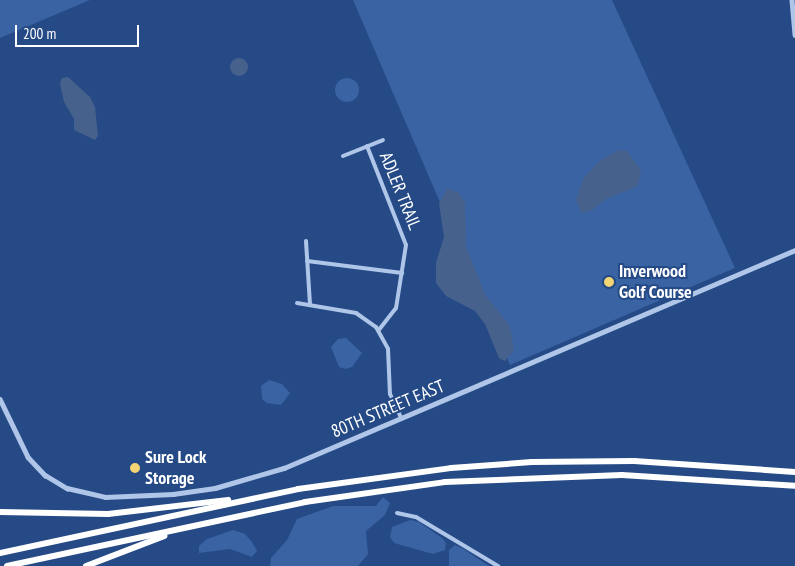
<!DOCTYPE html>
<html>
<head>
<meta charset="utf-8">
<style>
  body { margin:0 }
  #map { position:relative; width:795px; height:566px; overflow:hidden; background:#254a86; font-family:"PT Sans Narrow",sans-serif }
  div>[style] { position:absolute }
  .green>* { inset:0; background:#3963a3 }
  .round { border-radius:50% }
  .water>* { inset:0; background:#47618d }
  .minor>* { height:4px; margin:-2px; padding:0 2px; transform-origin:2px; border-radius:2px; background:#afc6e9 }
  .tertiary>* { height:4.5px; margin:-2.25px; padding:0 2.25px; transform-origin:2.25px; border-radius:2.25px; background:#afc6e9 }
  .motorway>* { height:6px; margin:-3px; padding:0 3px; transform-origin:3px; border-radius:3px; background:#fff }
  .dots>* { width:14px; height:14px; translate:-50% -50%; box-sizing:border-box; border:2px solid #254a86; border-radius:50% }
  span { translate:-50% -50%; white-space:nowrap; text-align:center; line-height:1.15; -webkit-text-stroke:4px #254a86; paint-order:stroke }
  .street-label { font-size:18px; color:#fff }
  .poi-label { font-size:18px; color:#fff; font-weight:700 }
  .left { translate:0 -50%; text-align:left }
  .scale { position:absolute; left:15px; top:25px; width:124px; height:22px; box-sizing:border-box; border:2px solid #fff; border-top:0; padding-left:6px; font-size:15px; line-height:18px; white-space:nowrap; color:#fff; -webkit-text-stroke:4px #254a86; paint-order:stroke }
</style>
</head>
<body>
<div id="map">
  <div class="green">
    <div style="clip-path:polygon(0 0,90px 0,0 38px)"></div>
    <div style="clip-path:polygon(353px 0,612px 0,735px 268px,510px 365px)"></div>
    <div class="round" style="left:335px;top:78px;width:24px;height:24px"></div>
    <div style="clip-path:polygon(346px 338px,362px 353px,352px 367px,345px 369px,339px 367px,331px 347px,338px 339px)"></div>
    <div style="clip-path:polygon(269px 380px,282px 384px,290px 393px,281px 405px,267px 403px,262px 399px,261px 386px)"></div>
    <div style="clip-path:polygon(383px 497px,390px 503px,385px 515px,366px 531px,368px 554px,358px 566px,270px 566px,271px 558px,287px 540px,297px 519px,333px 506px,376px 506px)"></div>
    <div style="clip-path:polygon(410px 520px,419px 522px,442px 538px,446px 543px,445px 550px,433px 554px,394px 543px,390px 537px,392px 527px)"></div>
    <div style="clip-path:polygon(233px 530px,245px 534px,252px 542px,257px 551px,252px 557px,230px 549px,199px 553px,199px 546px,207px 539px)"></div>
    <div style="clip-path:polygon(455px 545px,462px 548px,489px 566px,449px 566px,449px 550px)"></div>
  </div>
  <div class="water">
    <div class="round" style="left:230px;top:58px;width:18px;height:18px"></div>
    <div style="clip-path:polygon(68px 77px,90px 97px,95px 107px,98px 136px,95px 140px,74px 130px,74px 119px,64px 102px,60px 84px,62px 78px)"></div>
    <div style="clip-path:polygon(619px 150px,627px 151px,641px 170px,638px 186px,606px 199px,591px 211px,581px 213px,576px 200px,583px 179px,598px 162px)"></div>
    <div style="clip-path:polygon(447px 189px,458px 192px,465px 202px,466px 247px,486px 296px,510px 326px,514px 350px,505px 361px,499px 358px,485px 324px,475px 311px,446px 296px,436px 283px,436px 263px,444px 237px,439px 203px)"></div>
  </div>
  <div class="minor">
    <div style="left:367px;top:146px;width:106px;rotate:68.5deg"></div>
    <div style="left:406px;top:245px;width:64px;rotate:99deg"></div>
    <div style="left:396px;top:308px;width:28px;rotate:128deg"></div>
    <div style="left:343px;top:156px;width:43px;rotate:-21.8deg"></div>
    <div style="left:306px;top:241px;width:64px;rotate:86.4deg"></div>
    <div style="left:307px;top:261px;width:96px;rotate:7.2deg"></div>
    <div style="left:297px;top:303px;width:60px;rotate:9.6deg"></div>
    <div style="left:356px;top:313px;width:24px;rotate:35deg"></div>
    <div style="left:376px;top:327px;width:25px;rotate:61deg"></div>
    <div style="left:388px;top:349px;width:45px;rotate:87.5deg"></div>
    <div style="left:390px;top:394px;width:26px;rotate:65deg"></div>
    <div style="left:397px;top:513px;width:19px;rotate:12deg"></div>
    <div style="left:416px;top:517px;width:96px;rotate:30.9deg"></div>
  </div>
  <div class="tertiary">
    <div style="left:792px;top:0;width:35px;rotate:85deg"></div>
    <div style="left:0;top:399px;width:64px;rotate:64.2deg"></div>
    <div style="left:28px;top:457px;width:25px;rotate:47deg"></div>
    <div style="left:45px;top:475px;width:26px;rotate:31deg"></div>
    <div style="left:67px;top:488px;width:39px;rotate:13deg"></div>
    <div style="left:105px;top:497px;width:68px;rotate:-2.5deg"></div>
    <div style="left:173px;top:494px;width:42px;rotate:-8.1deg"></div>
    <div style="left:215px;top:488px;width:72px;rotate:-16.2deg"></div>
    <div style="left:284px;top:468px;width:556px;rotate:-23.1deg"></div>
  </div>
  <div class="motorway">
    <div style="left:0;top:512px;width:108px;rotate:1.1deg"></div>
    <div style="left:108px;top:514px;width:121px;rotate:-6.7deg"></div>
    <div style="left:0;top:553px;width:305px;rotate:-12.1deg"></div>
    <div style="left:298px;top:489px;width:154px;rotate:-7.8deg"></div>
    <div style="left:451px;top:468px;width:81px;rotate:-4.2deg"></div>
    <div style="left:532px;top:462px;width:102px;rotate:-0.6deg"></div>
    <div style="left:634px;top:461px;width:161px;rotate:3.9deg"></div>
    <div style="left:7px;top:566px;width:305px;rotate:-12.1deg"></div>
    <div style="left:305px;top:502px;width:141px;rotate:-8.1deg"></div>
    <div style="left:445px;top:482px;width:177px;rotate:-2.3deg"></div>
    <div style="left:622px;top:475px;width:173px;rotate:3.6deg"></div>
    <div style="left:86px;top:566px;width:84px;rotate:-21deg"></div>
  </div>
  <div class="dots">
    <div style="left:609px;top:282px;background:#f3d573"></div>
    <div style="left:135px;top:468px;background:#f3d573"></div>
  </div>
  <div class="street-label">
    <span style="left:400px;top:191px;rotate:68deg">ADLER TRAIL</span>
    <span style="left:388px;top:409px;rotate:-23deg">80TH STREET EAST</span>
  </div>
  <div class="poi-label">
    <span class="left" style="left:619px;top:282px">Inverwood<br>Golf Course</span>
    <span class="left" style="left:145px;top:468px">Sure Lock<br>Storage</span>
  </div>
  <div class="scale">200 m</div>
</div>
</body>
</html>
